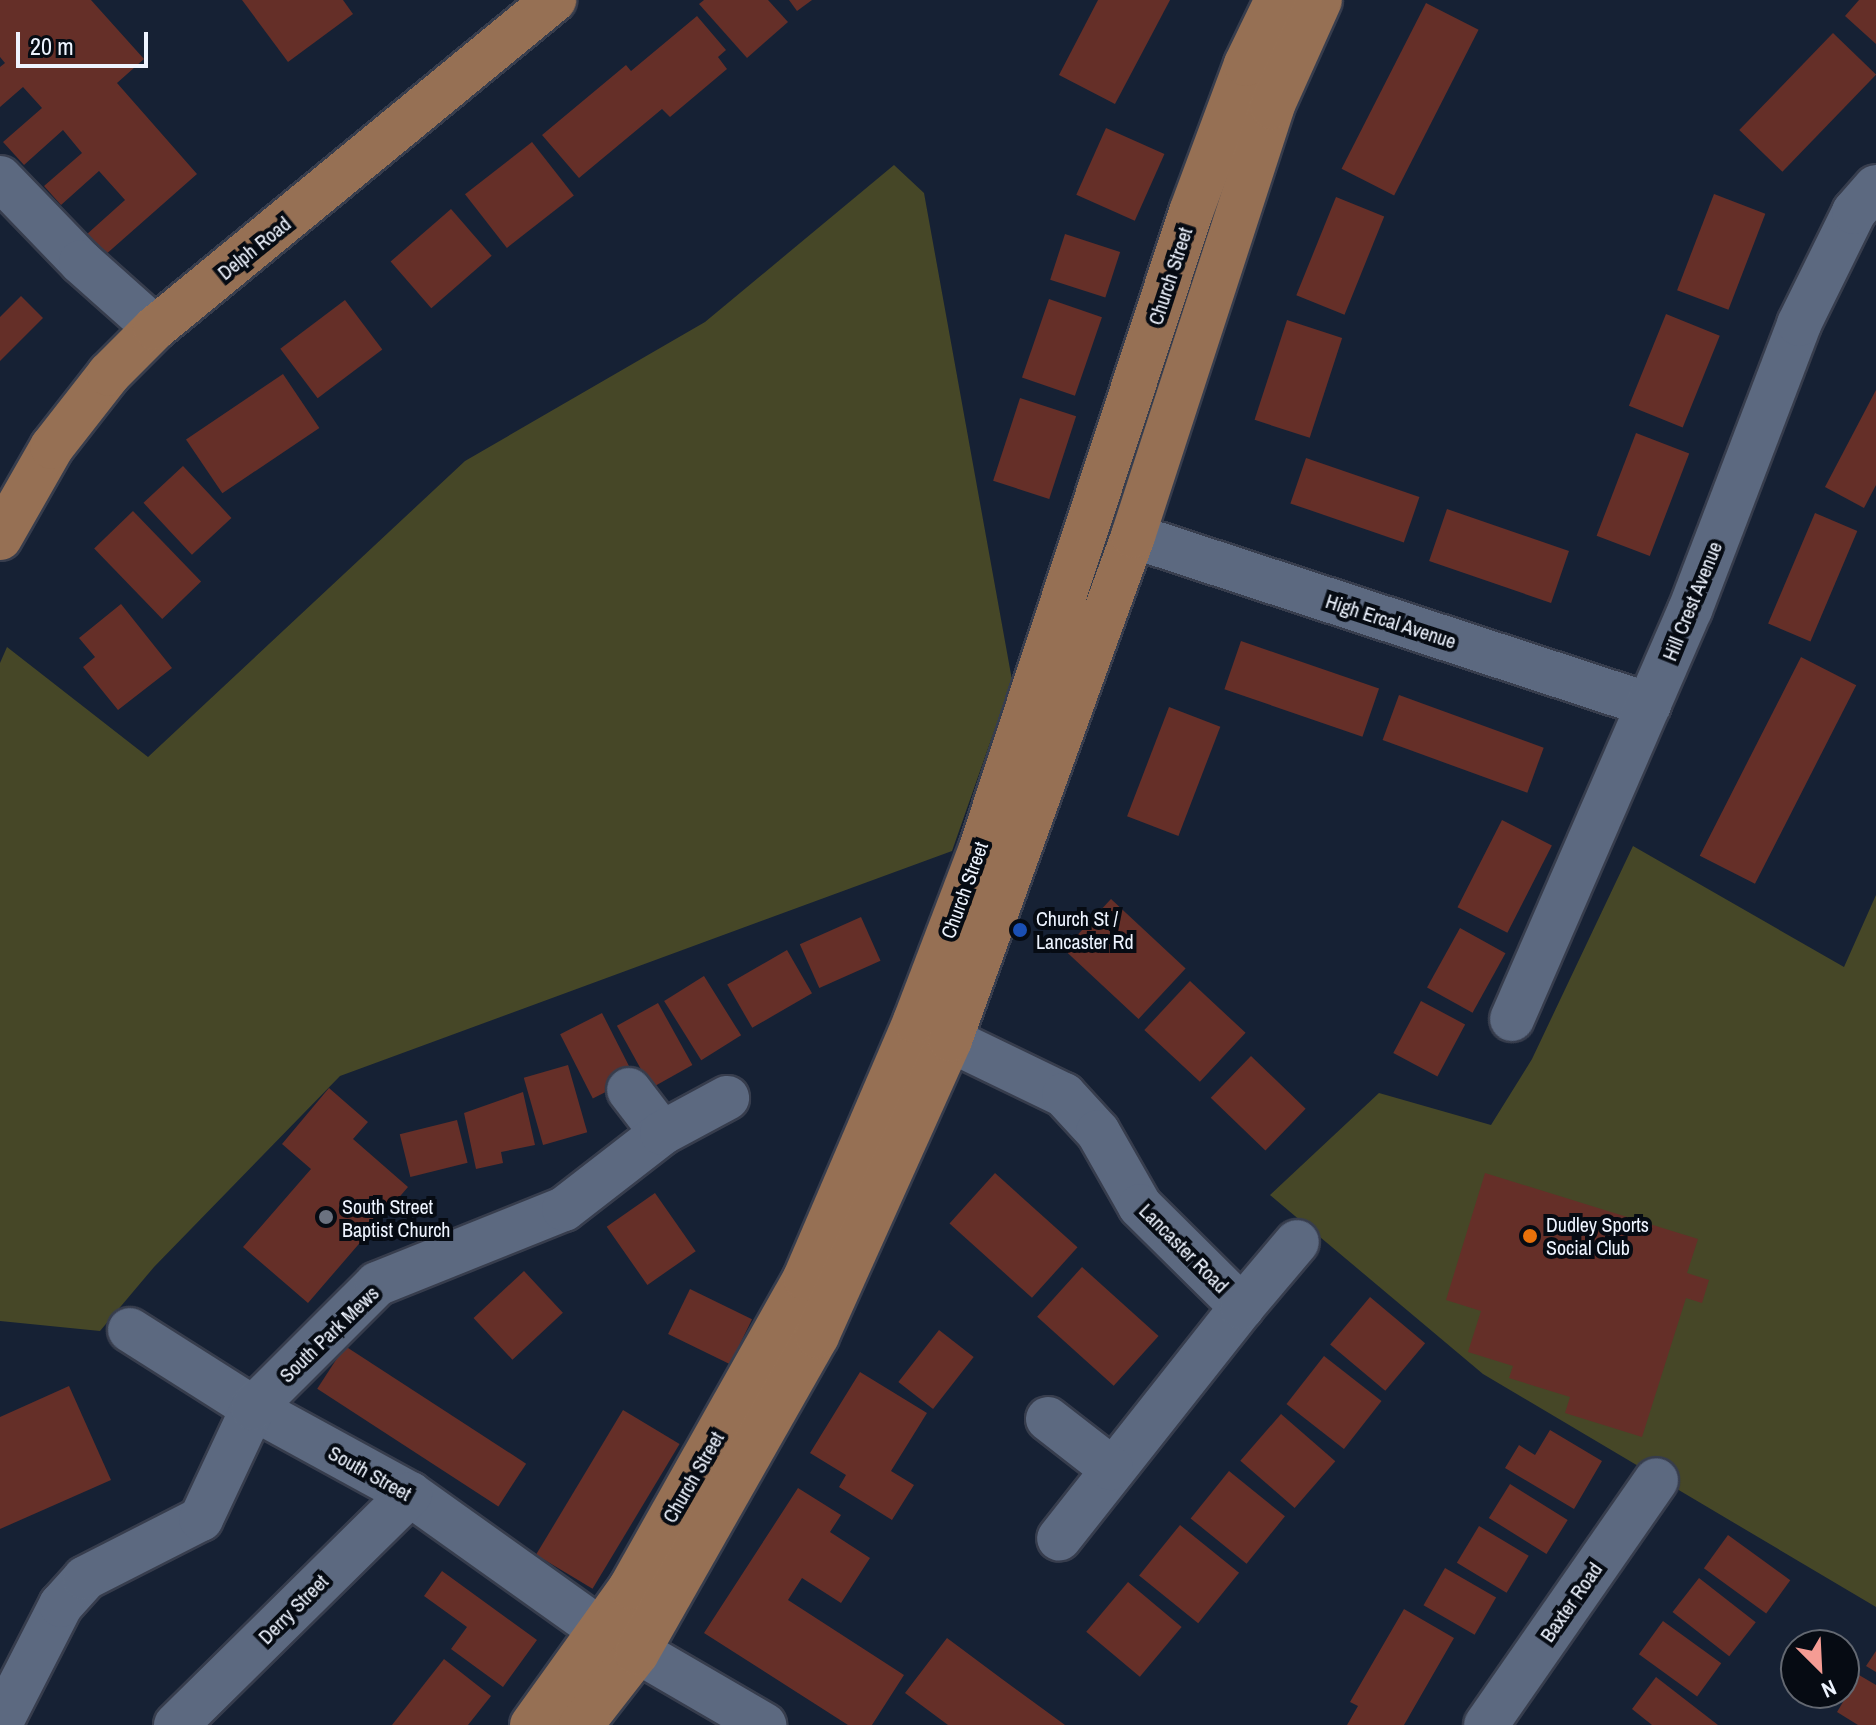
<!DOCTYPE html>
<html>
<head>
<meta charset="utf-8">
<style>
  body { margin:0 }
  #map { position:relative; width:1876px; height:1725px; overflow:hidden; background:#162134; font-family:"Archivo Narrow",sans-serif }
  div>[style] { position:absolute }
  .green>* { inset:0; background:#464727 }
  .building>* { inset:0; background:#652f28; transform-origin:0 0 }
  .roads { filter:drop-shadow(2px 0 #373d4d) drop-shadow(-2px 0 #373d4d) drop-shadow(0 2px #373d4d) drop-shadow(0 -2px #373d4d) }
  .minor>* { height:44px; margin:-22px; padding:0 22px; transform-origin:22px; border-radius:22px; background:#5c6980 }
  .major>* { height:44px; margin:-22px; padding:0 22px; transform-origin:22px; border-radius:22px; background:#967054 }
  .dots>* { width:22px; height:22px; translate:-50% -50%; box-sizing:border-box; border:4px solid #060b13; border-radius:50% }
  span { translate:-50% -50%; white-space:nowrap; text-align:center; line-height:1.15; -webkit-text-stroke:8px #060b13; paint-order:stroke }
  .street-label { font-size:20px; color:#eef4ff }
  .poi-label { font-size:20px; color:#eef4ff }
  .left { translate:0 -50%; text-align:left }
  .north { position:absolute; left:1780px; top:1629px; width:80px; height:80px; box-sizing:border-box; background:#060b13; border:2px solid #636871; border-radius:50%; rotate:156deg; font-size:22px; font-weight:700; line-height:32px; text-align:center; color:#eef4ff }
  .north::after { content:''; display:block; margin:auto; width:28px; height:36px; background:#f59c94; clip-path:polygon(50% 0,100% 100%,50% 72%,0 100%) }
  .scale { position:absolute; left:16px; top:32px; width:132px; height:36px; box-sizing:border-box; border:4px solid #eef4ff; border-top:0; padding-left:10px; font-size:24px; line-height:28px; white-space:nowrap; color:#eef4ff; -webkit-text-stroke:6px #060b13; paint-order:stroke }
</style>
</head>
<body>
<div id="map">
  <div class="green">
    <div style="clip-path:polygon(894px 165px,924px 193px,1012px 680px,952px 851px,340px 1076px,154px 1267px,100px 1331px,0 1321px,0 663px,7px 647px,148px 757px,465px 461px,705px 322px)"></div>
    <div style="clip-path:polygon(1633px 846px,1844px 967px,1876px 895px,1876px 1607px,1483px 1374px,1270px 1195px,1379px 1093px,1491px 1125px,1532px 1059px)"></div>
  </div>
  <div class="building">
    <div style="clip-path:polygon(0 0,91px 0,144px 59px,117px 83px,197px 174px,104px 256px,86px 235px,125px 200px,99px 171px,61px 205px,44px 186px,82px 153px,63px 130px,24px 165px,3px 142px,42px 108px,23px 87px,0 107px,0 67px,5px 63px,0 57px)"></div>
    <div style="clip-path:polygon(242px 0,343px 0,353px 14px,288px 62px)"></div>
    <div style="clip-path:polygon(704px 0,768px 0,788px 22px,747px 58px,699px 4px)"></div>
    <div style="clip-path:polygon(789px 0,812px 0,797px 11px)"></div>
    <div style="clip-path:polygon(1098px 0,1170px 0,1115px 104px,1059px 75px)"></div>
    <div style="clip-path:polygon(1859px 0,1876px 0,1876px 44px,1845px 16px)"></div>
    <div style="left:1426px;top:3px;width:59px;height:186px;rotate:27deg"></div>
    <div style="clip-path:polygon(697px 16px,726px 50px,718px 57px,727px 69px,670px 117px,662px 109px,579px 178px,542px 135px,626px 65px,631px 71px)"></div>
    <div style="left:1833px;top:33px;width:60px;height:135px;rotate:44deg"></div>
    <div style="left:1106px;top:128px;width:64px;height:73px;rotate:24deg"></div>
    <div style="left:532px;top:142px;width:68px;height:85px;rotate:52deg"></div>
    <div style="left:1714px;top:194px;width:55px;height:103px;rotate:21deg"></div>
    <div style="left:1336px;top:197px;width:52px;height:106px;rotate:22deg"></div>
    <div style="left:451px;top:209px;width:62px;height:80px;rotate:49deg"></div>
    <div style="left:1065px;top:234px;width:58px;height:48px;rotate:18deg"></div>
    <div style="clip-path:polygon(21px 296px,43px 318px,0 361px,0 317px)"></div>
    <div style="left:1049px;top:299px;width:56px;height:83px;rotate:19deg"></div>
    <div style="left:345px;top:300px;width:62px;height:81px;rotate:53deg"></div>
    <div style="left:1666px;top:314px;width:58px;height:99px;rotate:22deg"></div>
    <div style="left:1287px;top:320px;width:58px;height:105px;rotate:18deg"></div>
    <div style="left:283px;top:374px;width:65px;height:117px;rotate:56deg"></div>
    <div style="clip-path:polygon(1876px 390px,1876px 485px,1864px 508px,1825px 487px)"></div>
    <div style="left:1020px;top:398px;width:59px;height:87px;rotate:18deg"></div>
    <div style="left:1636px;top:433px;width:57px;height:110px;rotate:21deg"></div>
    <div style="left:1306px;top:458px;width:120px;height:48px;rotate:19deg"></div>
    <div style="left:183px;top:466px;width:71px;height:54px;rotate:47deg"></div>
    <div style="left:1447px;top:509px;width:129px;height:55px;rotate:19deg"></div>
    <div style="left:133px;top:511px;width:98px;height:54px;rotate:46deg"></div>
    <div style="left:1815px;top:513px;width:46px;height:120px;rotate:23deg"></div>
    <div style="clip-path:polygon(121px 604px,172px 668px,118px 710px,83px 667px,95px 657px,79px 638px)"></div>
    <div style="left:1241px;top:641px;width:146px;height:51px;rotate:19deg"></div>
    <div style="left:1801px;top:657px;width:62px;height:223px;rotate:27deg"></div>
    <div style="left:1399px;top:695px;width:154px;height:48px;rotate:20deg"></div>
    <div style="left:1169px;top:707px;width:55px;height:117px;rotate:21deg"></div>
    <div style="left:1502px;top:820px;width:56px;height:98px;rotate:27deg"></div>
    <div style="left:1111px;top:899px;width:102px;height:69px;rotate:43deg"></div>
    <div style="left:861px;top:917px;width:48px;height:67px;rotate:66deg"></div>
    <div style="left:1460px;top:928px;width:52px;height:68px;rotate:29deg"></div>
    <div style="left:787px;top:950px;width:50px;height:69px;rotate:60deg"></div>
    <div style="left:704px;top:976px;width:70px;height:47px;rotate:58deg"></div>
    <div style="left:1190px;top:981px;width:76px;height:67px;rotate:43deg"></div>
    <div style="left:1421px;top:1001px;width:50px;height:59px;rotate:28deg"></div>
    <div style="left:658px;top:1003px;width:71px;height:47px;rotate:61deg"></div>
    <div style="left:602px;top:1013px;width:72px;height:47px;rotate:63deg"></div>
    <div style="left:1251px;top:1056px;width:76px;height:58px;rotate:44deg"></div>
    <div style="left:568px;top:1065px;width:70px;height:46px;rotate:74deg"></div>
    <div style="clip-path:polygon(329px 1088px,368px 1122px,353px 1139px,408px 1187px,308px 1303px,243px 1247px,311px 1169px,282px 1144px)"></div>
    <div style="clip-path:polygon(523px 1092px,535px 1145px,501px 1152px,503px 1163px,476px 1169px,464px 1113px)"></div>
    <div style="left:457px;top:1120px;width:44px;height:59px;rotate:76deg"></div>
    <div style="left:995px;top:1173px;width:111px;height:68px;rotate:42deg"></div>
    <div style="clip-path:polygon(1485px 1173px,1698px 1239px,1687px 1273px,1709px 1280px,1702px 1303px,1686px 1298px,1642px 1437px,1565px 1413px,1570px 1397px,1509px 1378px,1513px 1366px,1468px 1352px,1481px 1311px,1446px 1300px)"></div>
    <div style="left:655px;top:1193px;width:71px;height:59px;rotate:55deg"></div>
    <div style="left:1082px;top:1267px;width:103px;height:67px;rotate:42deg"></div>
    <div style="left:524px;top:1271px;width:57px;height:69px;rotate:47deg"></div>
    <div style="left:690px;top:1289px;width:69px;height:50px;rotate:26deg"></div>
    <div style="left:1370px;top:1297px;width:72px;height:62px;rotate:40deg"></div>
    <div style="left:939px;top:1330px;width:44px;height:66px;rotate:38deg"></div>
    <div style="left:345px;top:1346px;width:216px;height:51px;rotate:33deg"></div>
    <div style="left:1324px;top:1356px;width:73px;height:61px;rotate:38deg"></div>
    <div style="clip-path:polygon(860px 1372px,927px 1413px,891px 1471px,914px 1485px,892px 1520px,839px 1487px,846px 1475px,810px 1453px)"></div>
    <div style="clip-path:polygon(69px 1386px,111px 1480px,0 1529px,0 1417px)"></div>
    <div style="left:623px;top:1410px;width:66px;height:169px;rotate:31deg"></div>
    <div style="left:1281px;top:1414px;width:72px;height:62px;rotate:41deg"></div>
    <div style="clip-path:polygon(1550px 1430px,1602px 1461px,1574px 1509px,1505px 1468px,1519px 1445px,1535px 1455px)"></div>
    <div style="left:1229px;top:1471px;width:72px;height:61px;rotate:39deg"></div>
    <div style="left:1510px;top:1484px;width:68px;height:40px;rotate:32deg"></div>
    <div style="clip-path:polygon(798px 1488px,841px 1515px,830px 1532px,870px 1558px,841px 1603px,802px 1578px,788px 1600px,904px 1675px,872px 1725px,848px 1725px,704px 1633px)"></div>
    <div style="left:1180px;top:1525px;width:76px;height:65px;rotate:39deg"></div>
    <div style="left:1479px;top:1526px;width:58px;height:43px;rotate:31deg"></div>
    <div style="left:1728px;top:1535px;width:77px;height:41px;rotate:36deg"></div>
    <div style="left:1445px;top:1568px;width:59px;height:43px;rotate:30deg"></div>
    <div style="clip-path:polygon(442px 1571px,537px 1640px,503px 1687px,451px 1649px,467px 1627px,424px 1596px)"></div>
    <div style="left:1699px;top:1578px;width:72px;height:43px;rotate:38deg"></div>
    <div style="left:1128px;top:1582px;width:70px;height:65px;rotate:40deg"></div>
    <div style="clip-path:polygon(1404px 1609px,1454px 1638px,1404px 1725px,1347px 1725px,1358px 1706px,1350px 1702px)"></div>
    <div style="left:1663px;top:1621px;width:72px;height:41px;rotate:36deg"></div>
    <div style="clip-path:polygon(947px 1638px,1002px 1679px,1065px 1725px,948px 1725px,905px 1693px)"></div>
    <div style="clip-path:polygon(1876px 1651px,1876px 1672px,1866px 1666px)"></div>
    <div style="clip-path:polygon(444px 1659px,491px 1696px,468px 1725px,392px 1725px)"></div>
    <div style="clip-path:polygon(1859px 1675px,1876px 1685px,1876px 1725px,1858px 1725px,1837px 1712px)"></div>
    <div style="clip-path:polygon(1656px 1677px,1718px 1725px,1652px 1725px,1632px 1709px)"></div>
  </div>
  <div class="roads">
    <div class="minor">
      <div style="left:0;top:178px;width:117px;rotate:46deg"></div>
      <div style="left:81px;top:262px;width:99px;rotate:41.7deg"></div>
      <div style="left:1133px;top:536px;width:543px;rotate:18.13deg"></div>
      <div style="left:1512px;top:1019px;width:446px;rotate:-66.5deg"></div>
      <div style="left:1690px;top:610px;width:306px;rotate:-69.1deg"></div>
      <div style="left:1799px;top:324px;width:125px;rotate:-63.8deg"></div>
      <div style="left:1854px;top:212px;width:33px;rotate:-49deg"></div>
      <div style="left:950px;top:1040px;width:127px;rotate:25.8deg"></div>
      <div style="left:1064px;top:1095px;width:50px;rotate:47.4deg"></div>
      <div style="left:1098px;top:1132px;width:85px;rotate:60.4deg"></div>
      <div style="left:1140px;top:1206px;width:144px;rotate:44.7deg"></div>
      <div style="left:1242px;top:1307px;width:295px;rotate:128.3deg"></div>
      <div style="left:629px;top:1090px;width:54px;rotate:52.5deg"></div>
      <div style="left:1242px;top:1307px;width:85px;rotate:-49.8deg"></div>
      <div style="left:130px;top:1330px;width:146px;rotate:32.4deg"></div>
      <div style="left:253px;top:1408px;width:179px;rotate:28.7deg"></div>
      <div style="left:410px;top:1494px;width:234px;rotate:35.5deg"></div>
      <div style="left:601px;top:1630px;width:189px;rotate:30.2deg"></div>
      <div style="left:1048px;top:1419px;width:80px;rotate:37.9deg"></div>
      <div style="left:0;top:1724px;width:134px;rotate:-62.9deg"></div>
      <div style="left:61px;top:1605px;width:36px;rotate:-48deg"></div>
      <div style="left:85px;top:1578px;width:130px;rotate:-27deg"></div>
      <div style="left:201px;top:1519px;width:123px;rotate:-64.9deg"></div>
      <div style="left:253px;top:1408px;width:175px;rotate:-45deg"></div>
      <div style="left:377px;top:1284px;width:201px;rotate:-21.9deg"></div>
      <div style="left:564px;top:1209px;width:124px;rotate:-37.8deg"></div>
      <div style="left:662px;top:1133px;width:74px;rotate:-28.3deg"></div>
      <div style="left:176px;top:1725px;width:329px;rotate:-44.6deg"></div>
      <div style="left:1486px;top:1725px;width:298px;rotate:-55.2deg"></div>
    </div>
    <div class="major">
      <div style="left:0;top:538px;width:105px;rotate:-60.3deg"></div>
      <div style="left:52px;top:447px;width:93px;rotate:-52deg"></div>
      <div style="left:109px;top:374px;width:65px;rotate:-45deg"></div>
      <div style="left:155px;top:328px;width:517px;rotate:-39.42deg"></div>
      <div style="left:532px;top:1725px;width:170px;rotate:-54.3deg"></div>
      <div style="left:631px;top:1587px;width:355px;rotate:-60.6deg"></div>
      <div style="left:805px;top:1278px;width:280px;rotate:-66.8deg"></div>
      <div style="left:915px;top:1021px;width:182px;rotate:-69.1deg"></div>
      <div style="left:980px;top:851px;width:673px;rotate:-71.73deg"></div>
      <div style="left:1191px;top:212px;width:158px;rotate:-69.6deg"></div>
      <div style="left:1246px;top:64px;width:71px;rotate:-64.2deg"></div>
      <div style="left:581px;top:1725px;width:91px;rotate:-52.1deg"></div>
      <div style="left:637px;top:1653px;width:365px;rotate:-60.4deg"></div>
      <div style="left:817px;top:1336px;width:325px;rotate:-65.8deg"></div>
      <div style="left:950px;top:1040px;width:536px;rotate:-70.04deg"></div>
      <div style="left:1133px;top:536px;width:451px;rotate:-72deg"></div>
      <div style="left:1272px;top:107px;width:117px;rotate:-65.8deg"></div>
    </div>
  </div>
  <div class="dots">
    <div style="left:1020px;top:930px;background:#1a4fb4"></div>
    <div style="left:326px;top:1217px;background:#6b7280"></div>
    <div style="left:1530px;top:1236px;background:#e8710a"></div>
  </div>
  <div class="street-label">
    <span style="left:254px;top:248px;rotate:-39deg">Delph Road</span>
    <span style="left:1170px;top:276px;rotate:-72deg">Church Street</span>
    <span style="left:1692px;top:601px;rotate:-68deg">Hill Crest Avenue</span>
    <span style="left:1391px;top:621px;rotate:18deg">High Ercal Avenue</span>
    <span style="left:964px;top:890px;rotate:-70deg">Church Street</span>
    <span style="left:1184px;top:1248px;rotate:45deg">Lancaster Road</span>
    <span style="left:329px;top:1334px;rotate:-44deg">South Park Mews</span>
    <span style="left:370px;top:1473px;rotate:29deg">South Street</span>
    <span style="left:693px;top:1477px;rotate:-60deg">Church Street</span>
    <span style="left:1571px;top:1602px;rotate:-55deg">Baxter Road</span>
    <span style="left:293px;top:1609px;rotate:-45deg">Derry Street</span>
  </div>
  <div class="poi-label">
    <span class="left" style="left:1036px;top:930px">Church St /<br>Lancaster Rd</span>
    <span class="left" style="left:342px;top:1218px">South Street<br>Baptist Church</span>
    <span class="left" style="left:1546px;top:1236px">Dudley Sports<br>Social Club</span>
  </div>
  <div class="north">N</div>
  <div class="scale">20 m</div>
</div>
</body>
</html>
